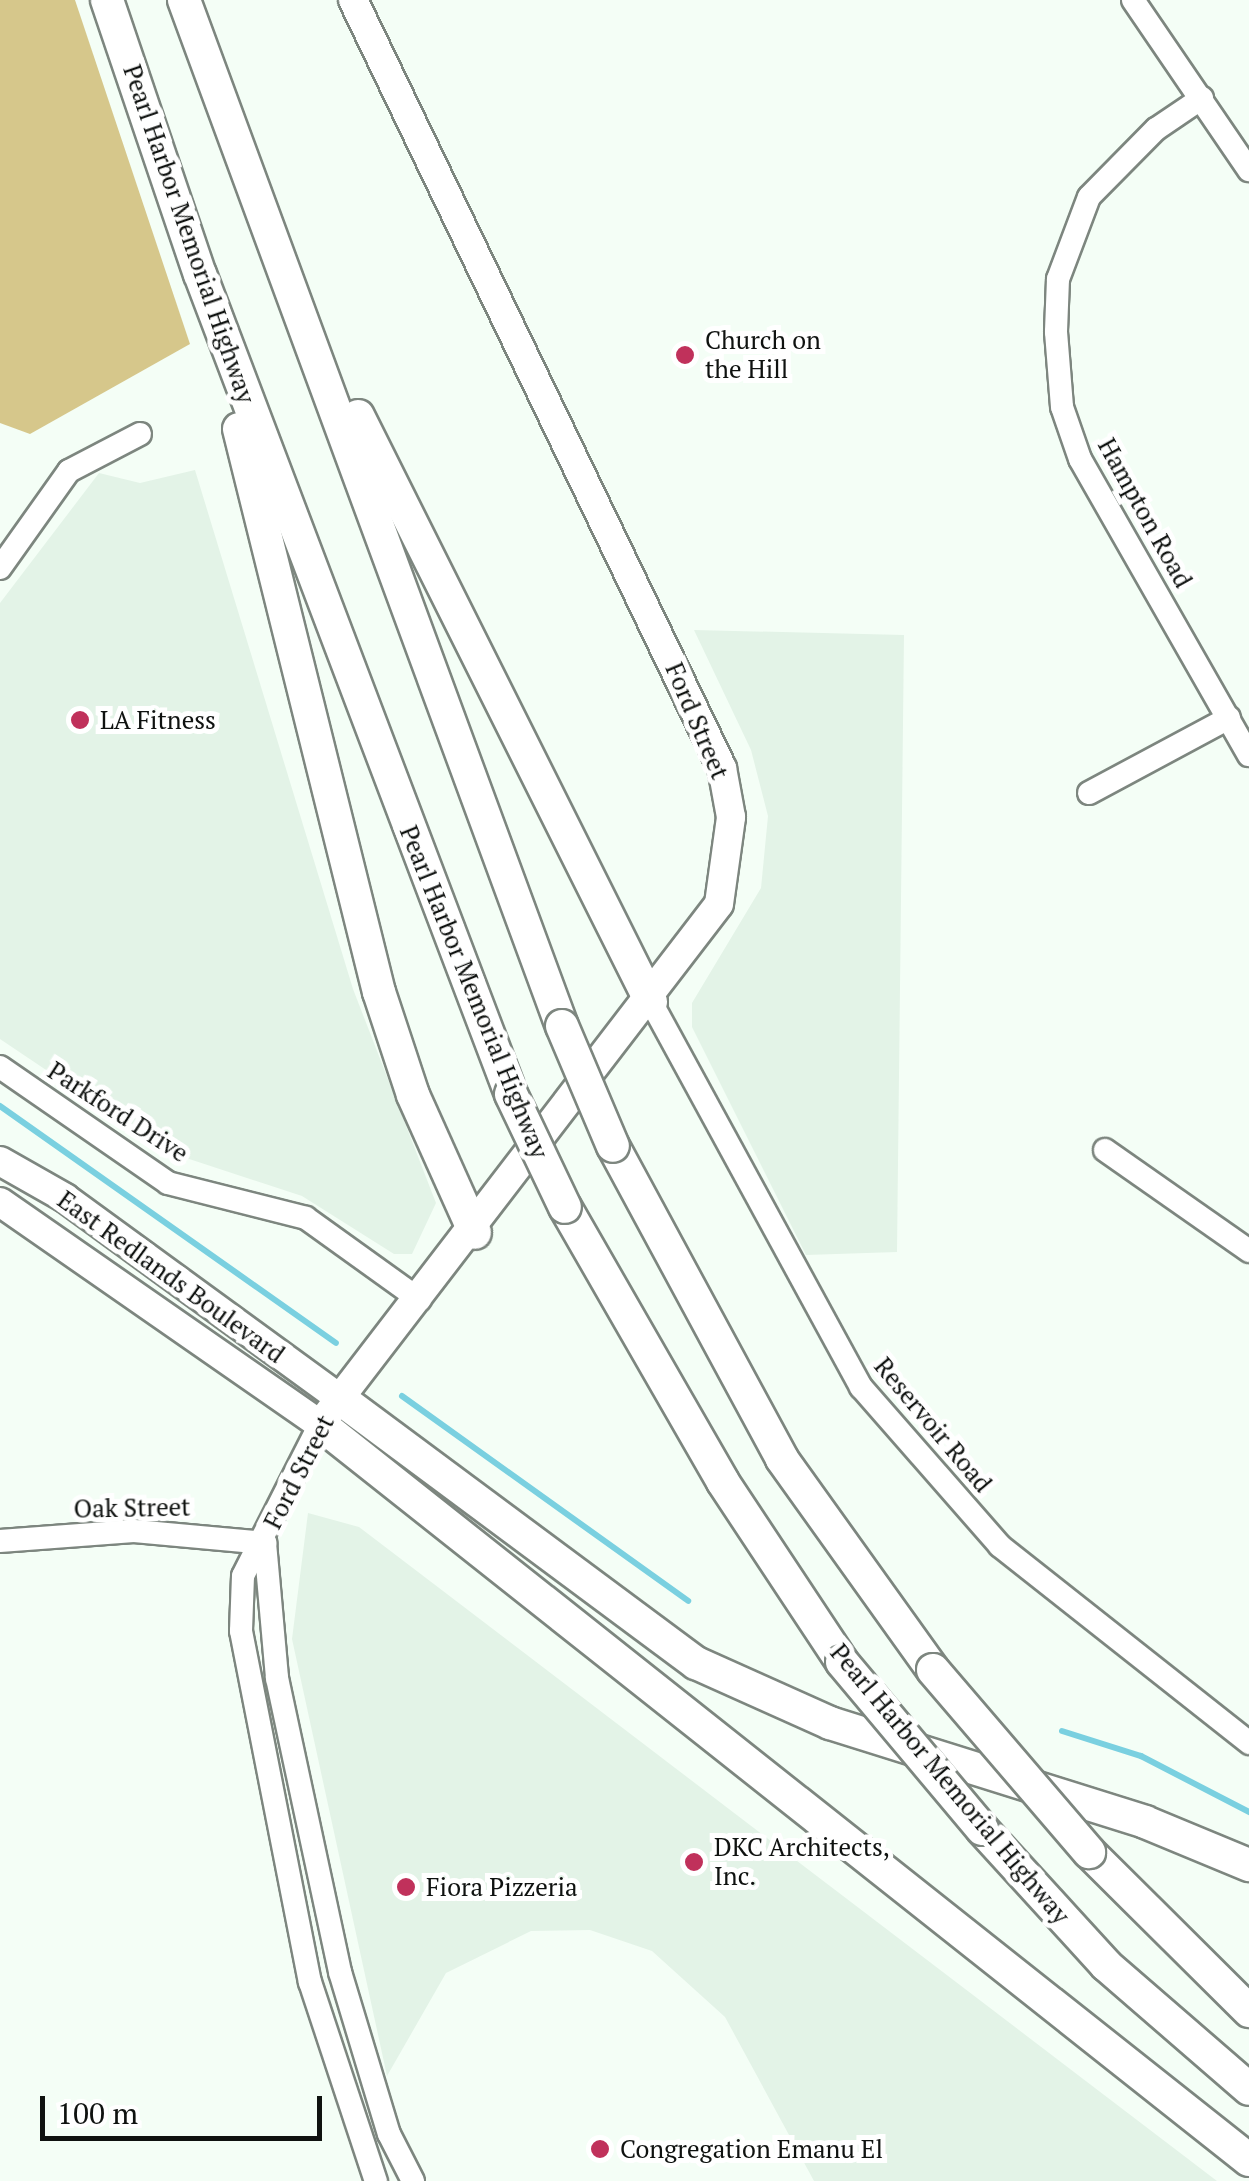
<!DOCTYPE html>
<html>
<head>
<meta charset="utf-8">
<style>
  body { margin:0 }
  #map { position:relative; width:1249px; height:2181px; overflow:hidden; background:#f4fef6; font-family:"PT Serif",serif }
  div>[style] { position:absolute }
  .built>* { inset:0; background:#e3f3e7 }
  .green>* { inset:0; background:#d6c78b }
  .stream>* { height:6px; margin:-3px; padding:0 3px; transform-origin:3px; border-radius:3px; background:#7ad0e0 }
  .roads { filter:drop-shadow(2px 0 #7d867f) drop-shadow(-2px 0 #7d867f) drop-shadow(0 2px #7d867f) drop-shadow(0 -2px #7d867f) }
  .minor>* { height:22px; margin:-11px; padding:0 11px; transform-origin:11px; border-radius:11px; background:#fff }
  .major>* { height:28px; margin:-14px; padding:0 14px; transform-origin:14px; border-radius:14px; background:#fff }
  .highway>* { height:32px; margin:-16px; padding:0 16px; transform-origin:16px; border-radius:16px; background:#fff }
  .bridges { filter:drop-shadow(2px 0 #7d867f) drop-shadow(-2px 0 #7d867f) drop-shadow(0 2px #7d867f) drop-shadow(0 -2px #7d867f) }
  .highway-bridge>* { height:32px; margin:-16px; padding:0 16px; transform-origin:16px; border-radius:16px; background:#fff }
  .dots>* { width:28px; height:28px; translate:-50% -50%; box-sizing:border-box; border:5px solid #fff; border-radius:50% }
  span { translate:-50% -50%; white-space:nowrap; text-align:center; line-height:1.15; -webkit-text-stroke:10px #fff; paint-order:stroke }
  .street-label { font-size:25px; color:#0f1210 }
  .poi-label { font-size:25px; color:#0f1210 }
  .left { translate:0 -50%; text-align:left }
  .scale { position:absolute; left:40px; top:2096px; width:282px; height:45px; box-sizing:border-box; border:5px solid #0f1210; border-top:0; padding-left:12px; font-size:30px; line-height:35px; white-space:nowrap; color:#0f1210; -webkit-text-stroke:8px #fff; paint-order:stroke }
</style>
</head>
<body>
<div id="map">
  <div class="built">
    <div style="clip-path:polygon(195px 470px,353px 989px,436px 1203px,412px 1254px,394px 1254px,302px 1196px,168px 1152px,0 1039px,0 603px,99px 473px,140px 483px)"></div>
    <div style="clip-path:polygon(694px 630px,904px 635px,897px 1252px,806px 1255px,692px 1027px,692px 1003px,761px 888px,768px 816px,751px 750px)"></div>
    <div style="clip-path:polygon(308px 1513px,359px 1527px,1217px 2181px,814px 2181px,725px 2017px,652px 1951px,590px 1930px,531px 1931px,446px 1973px,387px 2076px,292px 1639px)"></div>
  </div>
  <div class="green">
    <div style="clip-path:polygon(0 0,75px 0,190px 344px,30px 434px,0 423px)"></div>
  </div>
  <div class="stream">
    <div style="left:0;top:1106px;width:411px;rotate:35.2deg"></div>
    <div style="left:402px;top:1396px;width:352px;rotate:35.6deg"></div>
    <div style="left:1062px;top:1731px;width:83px;rotate:17.6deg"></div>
    <div style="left:1141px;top:1756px;width:122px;rotate:27.4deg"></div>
  </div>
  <div class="roads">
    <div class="minor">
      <div style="left:1133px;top:0;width:206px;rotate:55.7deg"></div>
      <div style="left:1202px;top:98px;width:55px;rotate:146deg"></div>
      <div style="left:1156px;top:129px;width:95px;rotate:134.6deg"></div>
      <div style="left:1089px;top:197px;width:88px;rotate:110.7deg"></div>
      <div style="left:1058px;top:279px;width:53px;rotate:92.2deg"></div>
      <div style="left:1056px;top:332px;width:75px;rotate:85.4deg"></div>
      <div style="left:1062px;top:407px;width:55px;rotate:70.9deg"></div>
      <div style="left:1080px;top:459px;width:341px;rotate:60.3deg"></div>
      <div style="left:0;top:568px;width:119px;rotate:-54.6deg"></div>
      <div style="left:69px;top:471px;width:80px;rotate:-27.5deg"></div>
      <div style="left:1089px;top:793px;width:159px;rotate:-28.2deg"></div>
      <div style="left:651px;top:1002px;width:439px;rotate:61.4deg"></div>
      <div style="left:861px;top:1387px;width:211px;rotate:48.8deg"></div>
      <div style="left:1000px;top:1546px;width:318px;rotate:38.3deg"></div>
      <div style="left:0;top:1067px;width:204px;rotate:34.6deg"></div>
      <div style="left:168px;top:1183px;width:142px;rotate:14.2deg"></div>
      <div style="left:306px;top:1218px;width:140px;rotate:35.7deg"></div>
      <div style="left:1105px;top:1150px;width:176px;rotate:35deg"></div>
      <div style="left:320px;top:1424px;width:170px;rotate:116.9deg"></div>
      <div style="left:243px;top:1576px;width:55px;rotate:92.1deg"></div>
      <div style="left:241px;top:1631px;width:358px;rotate:78.9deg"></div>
      <div style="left:310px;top:1982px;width:210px;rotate:71.7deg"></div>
      <div style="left:0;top:1541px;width:134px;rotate:-4.3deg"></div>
      <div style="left:134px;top:1531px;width:132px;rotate:5.2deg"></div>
      <div style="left:265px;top:1543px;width:136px;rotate:84.9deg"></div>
      <div style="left:277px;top:1678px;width:301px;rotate:77.9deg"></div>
      <div style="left:340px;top:1972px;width:169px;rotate:73.2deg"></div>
      <div style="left:389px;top:2134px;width:53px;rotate:62.9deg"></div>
    </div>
    <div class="major">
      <div style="left:0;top:1161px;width:75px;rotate:29.6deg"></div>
      <div style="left:65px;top:1198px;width:339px;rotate:36.1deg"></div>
      <div style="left:0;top:1202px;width:389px;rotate:34.8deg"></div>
      <div style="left:320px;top:1424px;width:655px;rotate:-52.5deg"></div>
      <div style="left:719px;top:904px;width:88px;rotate:-82.1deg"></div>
      <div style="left:731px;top:817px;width:50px;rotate:-100.4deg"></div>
      <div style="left:722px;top:768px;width:852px;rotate:-115.66deg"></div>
    </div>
    <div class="highway">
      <div style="left:107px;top:0;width:289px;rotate:71.3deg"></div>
      <div style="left:200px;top:274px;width:877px;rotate:69.23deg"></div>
      <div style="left:184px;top:0;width:1093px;rotate:69.78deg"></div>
      <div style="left:358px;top:416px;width:655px;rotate:63.43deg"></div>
      <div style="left:239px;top:429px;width:580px;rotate:76.04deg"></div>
      <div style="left:379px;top:992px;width:108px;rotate:71.7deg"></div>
      <div style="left:413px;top:1095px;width:151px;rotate:65.8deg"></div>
      <div style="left:613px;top:1146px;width:356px;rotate:61.6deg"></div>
      <div style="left:782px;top:1459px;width:259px;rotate:54.4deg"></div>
      <div style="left:565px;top:1207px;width:317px;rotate:60.1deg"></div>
      <div style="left:723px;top:1482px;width:216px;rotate:56.5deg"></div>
      <div style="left:339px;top:1398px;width:445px;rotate:36.6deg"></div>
      <div style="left:696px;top:1663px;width:147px;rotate:24.1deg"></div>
      <div style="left:830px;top:1723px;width:330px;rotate:17.4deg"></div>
      <div style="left:1145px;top:1822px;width:113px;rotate:22.5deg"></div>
      <div style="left:320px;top:1424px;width:1185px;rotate:38.39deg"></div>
      <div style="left:982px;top:1829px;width:184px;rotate:47.6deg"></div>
      <div style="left:1106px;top:1965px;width:189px;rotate:40.9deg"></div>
      <div style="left:1089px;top:1852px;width:226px;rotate:44.8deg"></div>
    </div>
  </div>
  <div class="bridges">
    <div class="highway-bridge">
      <div style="left:562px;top:1026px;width:130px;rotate:67deg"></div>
      <div style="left:511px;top:1094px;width:125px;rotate:64.5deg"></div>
      <div style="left:842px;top:1662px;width:218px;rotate:50deg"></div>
      <div style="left:933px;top:1670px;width:240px;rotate:49.4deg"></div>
    </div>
  </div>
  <div class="dots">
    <div style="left:685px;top:355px;background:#c0315b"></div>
    <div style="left:80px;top:720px;background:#c0315b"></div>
    <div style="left:694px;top:1862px;background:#c0315b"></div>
    <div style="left:406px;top:1887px;background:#c0315b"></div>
    <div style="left:600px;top:2149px;background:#c0315b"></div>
  </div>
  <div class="street-label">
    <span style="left:189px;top:234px;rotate:71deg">Pearl Harbor Memorial Highway</span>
    <span style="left:1145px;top:513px;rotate:61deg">Hampton Road</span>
    <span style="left:697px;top:721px;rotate:67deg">Ford Street</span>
    <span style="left:474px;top:992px;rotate:68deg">Pearl Harbor Memorial Highway</span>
    <span style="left:118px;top:1112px;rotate:33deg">Parkford Drive</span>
    <span style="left:171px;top:1277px;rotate:36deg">East Redlands Boulevard</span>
    <span style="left:933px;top:1425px;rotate:50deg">Reservoir Road</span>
    <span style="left:299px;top:1472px;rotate:-63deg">Ford Street</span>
    <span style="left:132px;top:1508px;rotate:-1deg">Oak Street</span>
    <span style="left:950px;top:1784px;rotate:50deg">Pearl Harbor Memorial Highway</span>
  </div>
  <div class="poi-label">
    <span class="left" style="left:705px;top:355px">Church on<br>the Hill</span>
    <span class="left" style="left:100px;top:720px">LA Fitness</span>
    <span class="left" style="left:714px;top:1862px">DKC Architects,<br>Inc.</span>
    <span class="left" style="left:426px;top:1887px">Fiora Pizzeria</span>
    <span class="left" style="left:620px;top:2149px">Congregation Emanu El</span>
  </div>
  <div class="scale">100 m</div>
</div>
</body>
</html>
